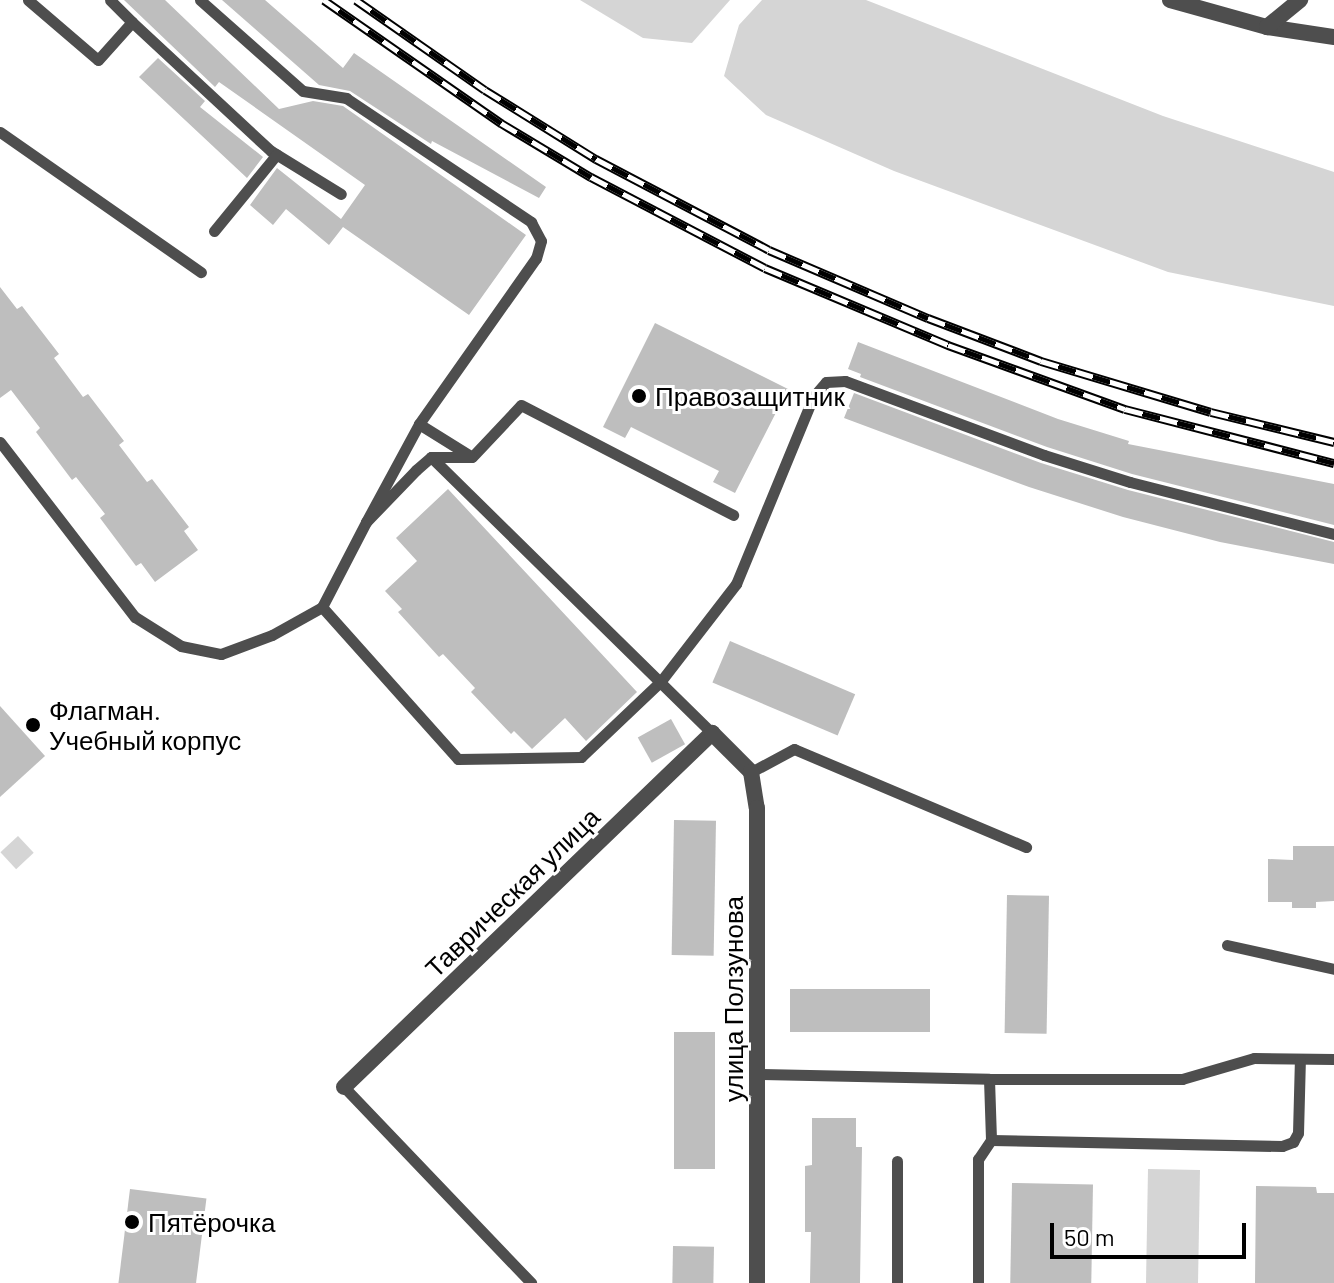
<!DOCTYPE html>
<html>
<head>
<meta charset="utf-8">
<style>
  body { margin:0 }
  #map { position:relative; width:1334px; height:1283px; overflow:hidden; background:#fff; font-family:Barlow,sans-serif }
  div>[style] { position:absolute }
  .green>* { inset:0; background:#d5d5d5; transform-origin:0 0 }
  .building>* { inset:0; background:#bebebe; transform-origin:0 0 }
  .lane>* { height:11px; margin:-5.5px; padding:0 5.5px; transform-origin:5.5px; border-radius:5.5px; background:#4e4e4e }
  .street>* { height:16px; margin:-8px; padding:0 8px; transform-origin:8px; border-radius:8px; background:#4e4e4e }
  .rail>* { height:9px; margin-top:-4.5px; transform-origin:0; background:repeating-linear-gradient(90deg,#fff 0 18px,#000 0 36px); box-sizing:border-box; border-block:2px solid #000 }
  .dots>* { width:22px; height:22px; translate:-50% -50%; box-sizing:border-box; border:4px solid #fff; border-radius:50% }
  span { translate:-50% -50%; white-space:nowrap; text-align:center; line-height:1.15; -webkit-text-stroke:6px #fff; paint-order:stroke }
  .poi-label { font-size:26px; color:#000 }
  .left { translate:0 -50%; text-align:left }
  .street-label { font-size:26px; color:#000 }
  .scale { position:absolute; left:1050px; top:1223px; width:196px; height:36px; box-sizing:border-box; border:4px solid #000; border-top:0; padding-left:10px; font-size:24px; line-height:28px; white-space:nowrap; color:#000; -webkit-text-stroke:6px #fff; paint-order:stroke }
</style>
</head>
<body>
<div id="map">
  <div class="green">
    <div style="clip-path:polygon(580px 0,730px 0,692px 43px,643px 38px)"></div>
    <div style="clip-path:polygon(762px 0,866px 0,1163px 116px,1334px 172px,1334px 306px,1168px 272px,894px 171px,766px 115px,724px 76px,739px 25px)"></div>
    <div style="left:18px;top:836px;width:23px;height:24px;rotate:47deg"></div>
    <div style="left:1148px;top:1169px;width:52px;height:114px;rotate:1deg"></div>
  </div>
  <div class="building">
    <div style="clip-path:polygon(124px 0,165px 0,279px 109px,313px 101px,343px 106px,526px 235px,469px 315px,343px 227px,329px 245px,286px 209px,273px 225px,250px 205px,277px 168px,341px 219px,365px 185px,219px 82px,215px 87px)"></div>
    <div style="clip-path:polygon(222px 0,265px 0,343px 68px,354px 53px,546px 187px,539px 198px,432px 141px,431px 144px,350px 91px,319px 85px)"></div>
    <div style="clip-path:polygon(158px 58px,205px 101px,200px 107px,263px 157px,247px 178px,139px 77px)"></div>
    <div style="clip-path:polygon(0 287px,17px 309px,22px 306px,59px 354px,54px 358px,83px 397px,88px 394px,124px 441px,119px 445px,147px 482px,152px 479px,189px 527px,184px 531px,198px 550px,155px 582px,141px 563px,136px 566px,100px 518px,105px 514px,76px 477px,72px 480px,36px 432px,40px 428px,11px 390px,0 398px)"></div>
    <div style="clip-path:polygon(655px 323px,788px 389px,735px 493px,713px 482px,719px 471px,631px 427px,625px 438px,603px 427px)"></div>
    <div style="clip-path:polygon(858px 342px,1058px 419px,1129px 441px,1128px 444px,1334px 484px,1334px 525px,1132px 474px,1047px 447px,860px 377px,861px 374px,848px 369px)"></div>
    <div style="clip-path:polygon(854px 393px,1041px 463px,1128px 490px,1334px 542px,1334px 564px,1220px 542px,1123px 517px,1029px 487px,844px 418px)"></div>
    <div style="clip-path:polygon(448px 489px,637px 692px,586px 741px,565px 718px,532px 749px,514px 731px,511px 734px,471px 692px,475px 688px,443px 654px,439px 657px,398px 612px,402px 609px,385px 591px,417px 561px,396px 538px)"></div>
    <div style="left:730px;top:641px;width:136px;height:45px;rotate:23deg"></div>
    <div style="clip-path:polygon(0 706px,45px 756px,0 797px)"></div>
    <div style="left:671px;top:719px;width:29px;height:38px;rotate:61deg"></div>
    <div style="left:674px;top:820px;width:42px;height:135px;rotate:1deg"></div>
    <div style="clip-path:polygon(1293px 846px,1334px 846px,1334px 901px,1316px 902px,1316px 908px,1292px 908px,1292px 902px,1268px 902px,1268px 859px,1293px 860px)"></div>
    <div style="left:1007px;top:895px;width:42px;height:138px;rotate:1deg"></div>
    <div style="left:790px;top:989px;width:140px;height:43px"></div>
    <div style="left:674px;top:1032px;width:41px;height:137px"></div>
    <div style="clip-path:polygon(812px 1118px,856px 1118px,856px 1147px,862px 1147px,860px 1283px,810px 1283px,811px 1232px,805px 1232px,805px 1166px,812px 1165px)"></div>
    <div style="left:1012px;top:1183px;width:81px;height:100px;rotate:1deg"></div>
    <div style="clip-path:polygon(1256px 1186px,1316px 1187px,1317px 1193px,1334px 1193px,1334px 1283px,1255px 1283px)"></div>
    <div style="left:130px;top:1189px;width:77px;height:95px;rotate:7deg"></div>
    <div style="left:673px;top:1246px;width:41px;height:37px;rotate:1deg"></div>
  </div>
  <div class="lane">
    <div style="left:28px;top:0;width:92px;rotate:40.6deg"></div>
    <div style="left:98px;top:60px;width:51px;rotate:-48.2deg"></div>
    <div style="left:132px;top:22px;width:31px;rotate:-135deg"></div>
    <div style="left:200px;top:0;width:137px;rotate:41.5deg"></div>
    <div style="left:303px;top:91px;width:44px;rotate:9.2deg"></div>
    <div style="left:346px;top:98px;width:223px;rotate:33.8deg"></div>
    <div style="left:531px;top:222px;width:21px;rotate:62deg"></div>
    <div style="left:541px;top:241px;width:18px;rotate:106deg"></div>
    <div style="left:536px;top:258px;width:203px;rotate:125.2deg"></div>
    <div style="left:419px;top:424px;width:111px;rotate:118.4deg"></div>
    <div style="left:132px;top:22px;width:190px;rotate:42.9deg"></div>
    <div style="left:271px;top:151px;width:82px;rotate:31.6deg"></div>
    <div style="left:0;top:132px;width:245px;rotate:34.9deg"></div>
    <div style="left:214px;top:231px;width:99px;rotate:-50.7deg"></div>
    <div style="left:419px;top:424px;width:62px;rotate:31.9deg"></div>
    <div style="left:472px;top:457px;width:71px;rotate:-46.7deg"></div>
    <div style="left:521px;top:405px;width:239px;rotate:27.4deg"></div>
    <div style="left:0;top:442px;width:221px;rotate:52.4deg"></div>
    <div style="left:135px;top:617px;width:54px;rotate:32.2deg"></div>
    <div style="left:181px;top:646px;width:41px;rotate:11.3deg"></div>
    <div style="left:221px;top:654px;width:54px;rotate:-20.4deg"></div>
    <div style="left:272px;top:635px;width:57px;rotate:-29.2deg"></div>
    <div style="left:322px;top:607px;width:204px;rotate:48.2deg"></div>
    <div style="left:458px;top:759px;width:123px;rotate:-0.9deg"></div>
    <div style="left:581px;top:757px;width:110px;rotate:-43.5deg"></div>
    <div style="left:661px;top:681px;width:123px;rotate:-52.3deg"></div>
    <div style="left:736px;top:584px;width:202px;rotate:-67.6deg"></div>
    <div style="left:813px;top:397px;width:20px;rotate:-49deg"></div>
    <div style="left:826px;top:382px;width:19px;rotate:-3deg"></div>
    <div style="left:845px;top:381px;width:212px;rotate:20.4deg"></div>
    <div style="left:1044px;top:455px;width:90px;rotate:17.4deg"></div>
    <div style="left:1130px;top:482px;width:211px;rotate:14.3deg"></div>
    <div style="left:431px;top:457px;width:394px;rotate:44.5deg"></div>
    <div style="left:322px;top:607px;width:96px;rotate:-62.6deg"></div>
    <div style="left:366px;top:522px;width:72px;rotate:-46.1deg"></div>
    <div style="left:416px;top:470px;width:20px;rotate:-41deg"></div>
    <div style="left:431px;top:457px;width:40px"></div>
    <div style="left:751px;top:772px;width:49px;rotate:-28.1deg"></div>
    <div style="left:794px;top:749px;width:252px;rotate:22.9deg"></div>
    <div style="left:1227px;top:945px;width:110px;rotate:12.6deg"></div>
    <div style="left:757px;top:1074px;width:232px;rotate:1.2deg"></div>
    <div style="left:989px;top:1079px;width:61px;rotate:88.1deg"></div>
    <div style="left:991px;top:1140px;width:23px;rotate:124deg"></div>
    <div style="left:978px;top:1159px;width:124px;rotate:90deg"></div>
    <div style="left:989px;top:1079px;width:193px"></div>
    <div style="left:1182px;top:1079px;width:75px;rotate:-16.3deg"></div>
    <div style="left:1254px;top:1058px;width:80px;rotate:0.7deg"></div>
    <div style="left:344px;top:1087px;width:271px;rotate:46.3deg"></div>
    <div style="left:991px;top:1140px;width:291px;rotate:1.2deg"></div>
    <div style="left:1282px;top:1146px;width:12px;rotate:-20deg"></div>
    <div style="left:1293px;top:1142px;width:10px;rotate:-61deg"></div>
    <div style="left:1298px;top:1133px;width:74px;rotate:-88.5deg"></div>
    <div style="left:897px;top:1161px;width:122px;rotate:90deg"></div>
  </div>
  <div class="street">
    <div style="left:1170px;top:0;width:101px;rotate:15.6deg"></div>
    <div style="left:1267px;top:27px;width:68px;rotate:8.5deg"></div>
    <div style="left:1267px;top:27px;width:43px;rotate:-39.3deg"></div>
    <div style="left:344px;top:1087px;width:511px;rotate:-43.89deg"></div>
    <div style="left:712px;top:733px;width:55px;rotate:45deg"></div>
    <div style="left:751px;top:772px;width:36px;rotate:81deg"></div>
    <div style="left:757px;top:808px;width:475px;rotate:90deg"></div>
  </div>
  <div class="rail">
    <div style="left:324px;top:0;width:216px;rotate:34.8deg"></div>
    <div style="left:501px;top:123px;width:105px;rotate:31deg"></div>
    <div style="left:591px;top:177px;width:196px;rotate:27.6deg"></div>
    <div style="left:765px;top:268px;width:199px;rotate:22.8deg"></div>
    <div style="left:948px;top:345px;width:188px;rotate:19.9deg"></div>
    <div style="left:1125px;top:409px;width:216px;rotate:14.5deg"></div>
    <div style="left:356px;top:0;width:157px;rotate:34.9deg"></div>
    <div style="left:485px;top:90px;width:131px;rotate:31.9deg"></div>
    <div style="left:596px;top:159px;width:195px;rotate:27.7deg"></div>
    <div style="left:769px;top:250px;width:173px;rotate:23.2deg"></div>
    <div style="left:928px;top:318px;width:121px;rotate:20.8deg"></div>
    <div style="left:1041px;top:361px;width:177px;rotate:16.7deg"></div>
    <div style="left:1211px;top:412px;width:127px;rotate:13.7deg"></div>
  </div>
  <div class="dots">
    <div style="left:639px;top:396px;background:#000"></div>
    <div style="left:33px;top:725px;background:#000"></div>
    <div style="left:132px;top:1222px;background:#000"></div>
  </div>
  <div class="poi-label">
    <span class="left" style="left:655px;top:396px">Правозащитник</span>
    <span class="left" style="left:49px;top:725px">Флагман.<br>Учебный корпус</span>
    <span class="left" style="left:148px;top:1222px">Пятёрочка</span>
  </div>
  <div class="street-label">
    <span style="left:512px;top:892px;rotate:-44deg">Таврическая улица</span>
    <span style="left:733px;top:999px;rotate:-90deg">улица Ползунова</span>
  </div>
  <div class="scale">50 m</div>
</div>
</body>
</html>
